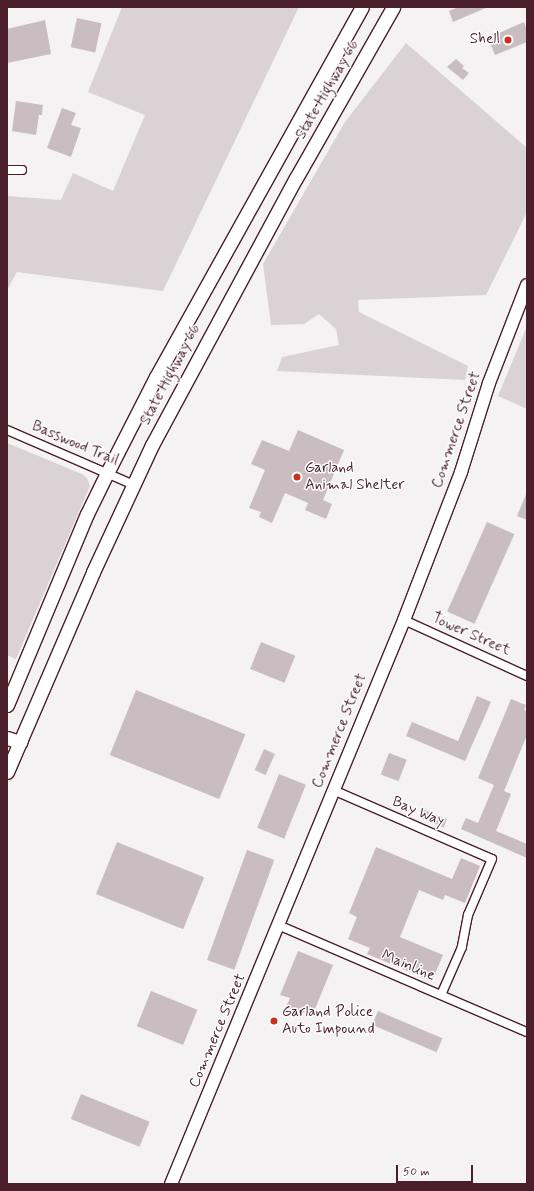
<!DOCTYPE html>
<html>
<head>
<meta charset="utf-8">
<style>
  body { margin:0 }
  #map { position:relative; width:534px; height:1191px; overflow:hidden; background:#f4f2f2; font-family:Mynerve,sans-serif }
  div>[style] { position:absolute }
  .green>* { inset:0; background:#dbd2d5 }
  .building>* { inset:0; background:#cabdc1; transform-origin:0 0 }
  .roads { filter:drop-shadow(1px 0 #4a1f2b) drop-shadow(-1px 0 #4a1f2b) drop-shadow(0 1px #4a1f2b) drop-shadow(0 -1px #4a1f2b) }
  .street>* { height:8px; margin:-4px; padding:0 4px; transform-origin:4px; border-radius:4px; background:#fff }
  .secondary>* { height:12px; margin:-6px; padding:0 6px; transform-origin:6px; border-radius:6px; background:#fff }
  .primary>* { height:13px; margin:-6.5px; padding:0 6.5px; transform-origin:6.5px; border-radius:6.5px; background:#fff }
  .dots>* { width:11px; height:11px; translate:-50% -50%; box-sizing:border-box; border:2px solid #fff; border-radius:50% }
  span { translate:-50% -50%; white-space:nowrap; text-align:center; line-height:1.15; -webkit-text-stroke:3px #fff; paint-order:stroke }
  .poi-label { font-size:15px; color:#4a1f2b }
  .right { translate:-100% -50%; text-align:right }
  .left { translate:0 -50%; text-align:left }
  .street-label { font-size:15px; color:#4a1f2b }
  .frame { position:absolute; inset:0; border:8px solid #4a1f2b; pointer-events:none }
  .scale { position:absolute; left:396px; top:1165px; width:77px; height:18px; box-sizing:border-box; border:2px solid #4a1f2b; border-top:0; padding-left:5px; font-size:12px; line-height:14px; white-space:nowrap; color:#4a1f2b; -webkit-text-stroke:3px #fff; paint-order:stroke }
</style>
</head>
<body>
<div id="map">
  <div class="green">
    <div style="clip-path:polygon(122px 7px,299px 7px,163px 291px,17px 272px,7px 290px,7px 196px,61px 200px,73px 173px,113px 191px,145px 115px,88px 92px)"></div>
    <div style="clip-path:polygon(406px 43px,527px 148px,527px 212px,486px 295px,358px 300px,359px 312px,468px 366px,465px 380px,277px 371px,282px 357px,339px 345px,336px 329px,319px 314px,304px 324px,271px 325px,263px 264px,345px 122px)"></div>
    <div style="clip-path:polygon(527px 326px,527px 409px,498px 396px)"></div>
    <div style="clip-path:polygon(7px 443px,82px 474px,87px 478px,90px 486px,16px 659px,7px 655px)"></div>
  </div>
  <div class="building">
    <div style="clip-path:polygon(459px 7px,488px 7px,453px 22px,449px 11px)"></div>
    <div style="left:77px;top:18px;width:25px;height:30px;rotate:12deg"></div>
    <div style="clip-path:polygon(45px 20px,51px 54px,7px 63px,7px 29px)"></div>
    <div style="clip-path:polygon(524px 22px,527px 30px,527px 42px,495px 55px,488px 38px)"></div>
    <div style="clip-path:polygon(456px 59px,464px 66px,462px 68px,469px 73px,463px 80px,447px 67px)"></div>
    <div style="clip-path:polygon(16px 101px,43px 105px,42px 115px,39px 115px,36px 135px,12px 131px)"></div>
    <div style="clip-path:polygon(62px 108px,76px 113px,71px 125px,81px 128px,71px 157px,47px 148px)"></div>
    <div style="clip-path:polygon(298px 430px,344px 450px,323px 500px,332px 504px,326px 519px,305px 510px,308px 503px,285px 493px,272px 523px,259px 517px,261px 512px,249px 508px,265px 470px,251px 464px,262px 440px,289px 451px)"></div>
    <div style="clip-path:polygon(527px 492px,527px 520px,517px 516px)"></div>
    <div style="left:487px;top:522px;width:30px;height:98px;rotate:24deg"></div>
    <div style="left:261px;top:642px;width:37px;height:29px;rotate:22deg"></div>
    <div style="left:136px;top:690px;width:118px;height:70px;rotate:22deg"></div>
    <div style="clip-path:polygon(477px 696px,491px 702px,465px 761px,406px 736px,412px 722px,458px 741px)"></div>
    <div style="clip-path:polygon(511px 699px,526px 705px,524px 710px,527px 711px,527px 735px,504px 791px,511px 794px,496px 831px,527px 844px,527px 858px,461px 829px,466px 818px,478px 823px,494px 785px,478px 778px)"></div>
    <div style="left:264px;top:749px;width:12px;height:23px;rotate:24deg"></div>
    <div style="left:389px;top:753px;width:19px;height:23px;rotate:21deg"></div>
    <div style="left:279px;top:774px;width:29px;height:58px;rotate:22deg"></div>
    <div style="left:422px;top:809px;width:27px;height:9px;rotate:22deg"></div>
    <div style="left:117px;top:842px;width:94px;height:56px;rotate:22deg"></div>
    <div style="clip-path:polygon(376px 847px,452px 879px,461px 858px,480px 866px,465px 903px,445px 895px,443px 900px,419px 890px,400px 937px,443px 955px,432px 981px,367px 954px,370px 948px,348px 939px,357px 917px,349px 913px)"></div>
    <div style="left:247px;top:850px;width:29px;height:117px;rotate:20deg"></div>
    <div style="clip-path:polygon(298px 951px,333px 965px,315px 1009px,307px 1006px,303px 1014px,286px 1007px,290px 998px,280px 995px)"></div>
    <div style="left:151px;top:991px;width:50px;height:38px;rotate:22deg"></div>
    <div style="left:378px;top:1011px;width:70px;height:15px;rotate:23deg"></div>
    <div style="left:81px;top:1094px;width:74px;height:27px;rotate:22deg"></div>
  </div>
  <div class="roads">
    <div class="street">
      <div style="left:7px;top:170px;width:15px"></div>
      <div style="left:7px;top:430px;width:136px;rotate:23.4deg"></div>
      <div style="left:404px;top:620px;width:135px;rotate:24.5deg"></div>
      <div style="left:333px;top:790px;width:173px;rotate:23.5deg"></div>
      <div style="left:492px;top:859px;width:61px;rotate:113.2deg"></div>
      <div style="left:468px;top:915px;width:33px;rotate:101deg"></div>
      <div style="left:462px;top:947px;width:52px;rotate:113.6deg"></div>
      <div style="left:278px;top:925px;width:271px;rotate:23.3deg"></div>
    </div>
    <div class="secondary">
      <div style="left:171px;top:1184px;width:610px;rotate:-67.55deg"></div>
      <div style="left:404px;top:620px;width:159px;rotate:-68.9deg"></div>
      <div style="left:461px;top:472px;width:93px;rotate:-72.5deg"></div>
      <div style="left:489px;top:383px;width:105px;rotate:-68.8deg"></div>
    </div>
    <div class="primary">
      <div style="left:7px;top:705px;width:207px;rotate:-67.3deg"></div>
      <div style="left:87px;top:514px;width:46px;rotate:-64deg"></div>
      <div style="left:107px;top:473px;width:108px;rotate:-63deg"></div>
      <div style="left:156px;top:377px;width:423px;rotate:-60.9deg"></div>
      <div style="left:7px;top:738px;width:14px;rotate:17deg"></div>
      <div style="left:7px;top:772px;width:218px;rotate:-66.7deg"></div>
      <div style="left:93px;top:572px;width:140px;rotate:-65.1deg"></div>
      <div style="left:152px;top:445px;width:303px;rotate:-61.7deg"></div>
      <div style="left:296px;top:178px;width:197px;rotate:-60.4deg"></div>
    </div>
  </div>
  <div class="dots">
    <div style="left:508px;top:40px;background:#c8321e"></div>
    <div style="left:297px;top:477px;background:#c8321e"></div>
    <div style="left:274px;top:1021px;background:#c8321e"></div>
  </div>
  <div class="poi-label">
    <span class="right" style="left:500px;top:40px">Shell</span>
    <span class="left" style="left:305px;top:477px">Garland<br>Animal Shelter</span>
    <span class="left" style="left:282px;top:1021px">Garland Police<br>Auto Impound</span>
  </div>
  <div class="street-label">
    <span style="left:328px;top:90px;rotate:-60deg">State Highway 66</span>
    <span style="left:171px;top:375px;rotate:-62deg">State Highway 66</span>
    <span style="left:457px;top:430px;rotate:-71deg">Commerce Street</span>
    <span style="left:75px;top:444px;rotate:23deg">Basswood Trail</span>
    <span style="left:471px;top:635px;rotate:24deg">Tower Street</span>
    <span style="left:340px;top:731px;rotate:-68deg">Commerce Street</span>
    <span style="left:418px;top:812px;rotate:23deg">Bay Way</span>
    <span style="left:408px;top:966px;rotate:23deg">Mainline</span>
    <span style="left:218px;top:1031px;rotate:-67deg">Commerce Street</span>
  </div>
  <div class="frame"></div>
  <div class="scale">50 m</div>
</div>
</body>
</html>
